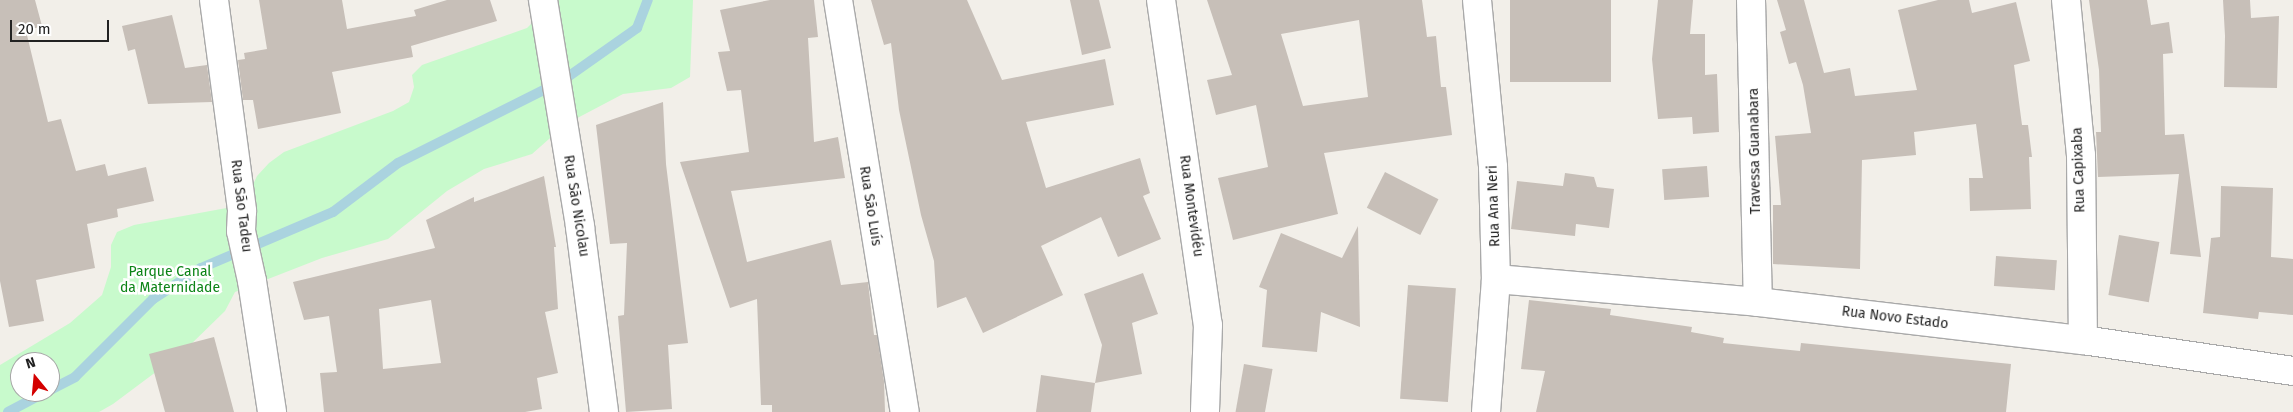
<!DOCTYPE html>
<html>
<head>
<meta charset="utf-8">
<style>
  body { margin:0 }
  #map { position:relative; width:2293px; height:412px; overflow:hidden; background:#f2efe9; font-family:"Fira Sans",sans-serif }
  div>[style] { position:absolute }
  .park>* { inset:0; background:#c8facc }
  .stream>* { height:10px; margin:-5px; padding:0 5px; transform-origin:5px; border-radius:5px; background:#aad3df }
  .building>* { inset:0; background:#c7bfb8; transform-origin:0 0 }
  .roads { filter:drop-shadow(1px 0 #a9a9a9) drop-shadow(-1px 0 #a9a9a9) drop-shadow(0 1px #a9a9a9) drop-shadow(0 -1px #a9a9a9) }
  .minor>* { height:28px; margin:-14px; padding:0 14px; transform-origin:14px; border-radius:14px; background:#fff }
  span { translate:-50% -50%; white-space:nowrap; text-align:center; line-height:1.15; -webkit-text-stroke:5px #fff; paint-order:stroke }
  .street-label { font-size:14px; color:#222 }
  .park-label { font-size:14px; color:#0c8416 }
  .north { position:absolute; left:10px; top:352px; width:50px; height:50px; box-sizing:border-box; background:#fff; border:1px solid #a7a7a7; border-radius:50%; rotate:343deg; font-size:14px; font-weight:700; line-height:20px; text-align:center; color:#222 }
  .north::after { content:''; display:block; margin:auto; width:18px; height:22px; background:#d40000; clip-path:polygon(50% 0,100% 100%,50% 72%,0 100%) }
  .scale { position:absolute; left:10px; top:20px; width:99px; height:22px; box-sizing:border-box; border:2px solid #222; border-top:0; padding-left:6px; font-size:15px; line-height:18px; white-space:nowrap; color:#222; -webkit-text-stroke:4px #fff; paint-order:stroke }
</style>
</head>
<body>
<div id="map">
  <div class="park">
    <div style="clip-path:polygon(evenodd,555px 0,693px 0,690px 77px,671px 88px,623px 94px,566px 124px,532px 154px,484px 169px,447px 191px,388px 239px,322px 258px,235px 292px,225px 311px,184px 351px,113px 404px,99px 412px,0 412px,0 365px,70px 323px,102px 295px,111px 267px,111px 245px,117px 232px,134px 225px,232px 207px,249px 193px,257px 176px,269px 163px,284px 152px,393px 111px,409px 102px,414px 87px,412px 75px,422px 65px,527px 28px,555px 0,20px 362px,50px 362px,50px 392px,20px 392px,20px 362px)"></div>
  </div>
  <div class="stream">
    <div style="left:50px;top:390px;width:28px;rotate:-27deg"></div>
    <div style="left:75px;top:377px;width:110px;rotate:-45deg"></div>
    <div style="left:153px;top:299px;width:57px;rotate:-32.9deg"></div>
    <div style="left:201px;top:268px;width:143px;rotate:-23deg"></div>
    <div style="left:333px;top:212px;width:81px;rotate:-37deg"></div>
    <div style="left:398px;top:163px;width:183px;rotate:-26.6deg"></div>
    <div style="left:562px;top:81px;width:92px;rotate:-35.2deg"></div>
    <div style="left:637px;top:28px;width:30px;rotate:-69deg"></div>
    <div style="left:8px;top:412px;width:43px;rotate:-27.8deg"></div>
  </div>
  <div class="building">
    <div style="clip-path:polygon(0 0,35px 0,42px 26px,26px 31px,48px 122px,61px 119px,76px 171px,105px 164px,108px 176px,146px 167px,154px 201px,117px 209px,118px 217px,87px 224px,95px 268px,36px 280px,44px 321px,9px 327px,0 281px)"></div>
    <div style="clip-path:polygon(259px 0,342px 0,347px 29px,416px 16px,414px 10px,447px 0,490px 0,497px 21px,411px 46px,413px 57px,332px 72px,341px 113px,258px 129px,253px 100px,243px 100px,238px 60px,245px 59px,244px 53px,267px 49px)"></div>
    <div style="clip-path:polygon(770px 0,814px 0,818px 37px,808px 38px,814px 142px,838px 137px,845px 178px,731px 191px,747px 262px,831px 240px,841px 285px,868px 282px,874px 335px,877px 335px,884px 381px,885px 412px,772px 412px,772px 405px,761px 405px,757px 299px,730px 308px,680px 162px,749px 152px,741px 90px,727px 91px,718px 52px,730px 51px,720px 10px)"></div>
    <div style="clip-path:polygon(871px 0,967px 0,1002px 80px,1105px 59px,1114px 105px,1026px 122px,1046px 188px,1140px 158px,1150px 193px,1143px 196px,1161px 239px,1118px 257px,1101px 217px,1041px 246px,1063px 295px,983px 333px,966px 297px,937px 308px,934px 261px,921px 215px,899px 110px,891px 43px,884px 45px)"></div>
    <div style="clip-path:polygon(1070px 0,1099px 0,1111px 48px,1082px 55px)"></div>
    <div style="clip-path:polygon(evenodd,1207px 0,1422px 0,1427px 37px,1436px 36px,1441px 87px,1446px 87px,1452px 135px,1324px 153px,1338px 214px,1233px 240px,1218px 178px,1268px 167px,1256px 105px,1216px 115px,1207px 80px,1232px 75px,1207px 0,1359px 20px,1368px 97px,1303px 106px,1281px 34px,1359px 20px)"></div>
    <div style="left:1510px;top:0;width:101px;height:82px"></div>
    <div style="clip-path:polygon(1658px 0,1693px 0,1690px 34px,1705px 34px,1705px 75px,1717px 74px,1719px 132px,1693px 134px,1692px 117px,1658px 119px,1652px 59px)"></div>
    <div style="clip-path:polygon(1777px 0,1804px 0,1824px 73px,1850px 68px,1855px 96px,1917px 90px,1898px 10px,1938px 0,1969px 0,1972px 13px,2016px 2px,2030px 61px,2014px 65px,2022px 125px,2028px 125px,2032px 157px,2029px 157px,2031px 209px,1970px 211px,1969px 178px,1983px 178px,1976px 124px,1914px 132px,1916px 155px,1862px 160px,1860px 269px,1773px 264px,1773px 205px,1781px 205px,1775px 136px,1811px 133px,1803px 85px,1796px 62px,1789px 64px,1780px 32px,1786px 30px)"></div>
    <div style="clip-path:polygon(2089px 0,2147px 0,2151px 25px,2169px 22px,2173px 53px,2163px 54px,2165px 135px,2184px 134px,2201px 257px,2170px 254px,2179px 174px,2098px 177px,2096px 132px,2101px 132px,2099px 70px)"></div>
    <div style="clip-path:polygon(2223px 0,2250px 0,2251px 18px,2279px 16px,2277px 88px,2224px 87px,2225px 36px)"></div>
    <div style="clip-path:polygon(172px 15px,185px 68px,207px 65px,212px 102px,148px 104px,135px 49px,128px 51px,122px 26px)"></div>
    <div style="clip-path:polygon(663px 102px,666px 164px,688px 343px,668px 345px,672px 409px,626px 412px,618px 316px,624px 315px,627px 243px,610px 244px,596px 125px)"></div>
    <div style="left:1707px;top:166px;width:31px;height:45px;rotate:86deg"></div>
    <div style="left:1385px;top:172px;width:60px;height:40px;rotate:27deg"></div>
    <div style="clip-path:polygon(1565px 173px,1594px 177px,1597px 187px,1614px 189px,1609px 228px,1576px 224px,1575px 236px,1511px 229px,1517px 181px,1563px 186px)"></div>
    <div style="clip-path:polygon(evenodd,544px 176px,556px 247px,554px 247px,558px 309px,545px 312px,558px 373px,537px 378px,542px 409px,525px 412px,324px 412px,320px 373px,337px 372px,329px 316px,304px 320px,293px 282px,435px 248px,426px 220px,474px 197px,474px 202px,544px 176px,431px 300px,441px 363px,383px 369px,379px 309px,431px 300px)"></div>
    <div style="clip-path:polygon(2221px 186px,2273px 188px,2271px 257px,2293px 259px,2293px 315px,2259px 312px,2258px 319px,2203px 313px,2211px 238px,2220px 237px)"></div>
    <div style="clip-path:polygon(1358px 226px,1360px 327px,1321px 312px,1317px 352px,1262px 347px,1267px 290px,1259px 287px,1281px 233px,1342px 258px)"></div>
    <div style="left:2119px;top:235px;width:41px;height:61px;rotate:10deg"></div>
    <div style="left:1996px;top:256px;width:61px;height:30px;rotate:4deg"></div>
    <div style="clip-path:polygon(1143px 273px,1158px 314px,1132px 323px,1142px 374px,1095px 383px,1102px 345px,1084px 294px)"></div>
    <div style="left:1408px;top:285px;width:48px;height:114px;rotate:4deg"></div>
    <div style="clip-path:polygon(1529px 300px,1611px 309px,1610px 315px,1692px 327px,1691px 332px,1724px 338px,1723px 343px,1800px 351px,1801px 343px,2011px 364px,2006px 412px,1536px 412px,1545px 371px,1521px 369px)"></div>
    <div style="clip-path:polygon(214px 337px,234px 412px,165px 412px,149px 354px)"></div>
    <div style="left:1244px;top:364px;width:29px;height:49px;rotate:10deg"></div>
    <div style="clip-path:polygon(1041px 375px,1095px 383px,1091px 412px,1036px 412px)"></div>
  </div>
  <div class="roads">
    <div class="minor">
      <div style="left:214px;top:0;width:213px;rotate:82.4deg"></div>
      <div style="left:242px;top:211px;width:20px;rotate:93deg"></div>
      <div style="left:241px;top:231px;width:51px;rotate:77.6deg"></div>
      <div style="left:252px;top:281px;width:133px;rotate:81.3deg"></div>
      <div style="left:543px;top:0;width:230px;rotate:80.7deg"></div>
      <div style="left:580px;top:227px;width:187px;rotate:82.6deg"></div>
      <div style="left:838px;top:0;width:417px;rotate:80.8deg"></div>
      <div style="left:1161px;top:0;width:328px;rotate:81.8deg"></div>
      <div style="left:1208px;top:325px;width:87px;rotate:92deg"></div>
      <div style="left:1477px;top:0;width:168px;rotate:84.5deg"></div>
      <div style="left:1493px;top:167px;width:112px;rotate:88.5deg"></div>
      <div style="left:1496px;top:279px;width:133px;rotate:94.3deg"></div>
      <div style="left:1751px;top:0;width:302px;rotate:88.7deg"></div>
      <div style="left:2066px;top:0;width:156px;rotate:84.5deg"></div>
      <div style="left:2081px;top:155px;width:185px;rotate:89.4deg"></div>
      <div style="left:1496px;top:279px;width:263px;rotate:5deg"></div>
      <div style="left:1758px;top:302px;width:327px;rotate:6.7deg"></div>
      <div style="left:2083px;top:340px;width:212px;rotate:8.4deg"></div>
    </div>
  </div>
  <div class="street-label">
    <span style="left:1755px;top:151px;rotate:-91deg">Travessa Guanabara</span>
    <span style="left:2079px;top:170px;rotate:-92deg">Rua Capixaba</span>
    <span style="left:241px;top:206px;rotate:83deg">Rua São Tadeu</span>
    <span style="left:576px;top:206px;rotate:81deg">Rua São Nicolau</span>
    <span style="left:870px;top:206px;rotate:81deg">Rua São Luís</span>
    <span style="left:1191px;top:206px;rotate:82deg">Rua Montevidéu</span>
    <span style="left:1494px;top:206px;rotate:-92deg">Rua Ana Neri</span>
    <span style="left:1895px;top:318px;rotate:7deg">Rua Novo Estado</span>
  </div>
  <div class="park-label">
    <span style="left:170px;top:280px">Parque Canal<br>da Maternidade</span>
  </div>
  <div class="north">N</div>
  <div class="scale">20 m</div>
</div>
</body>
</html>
